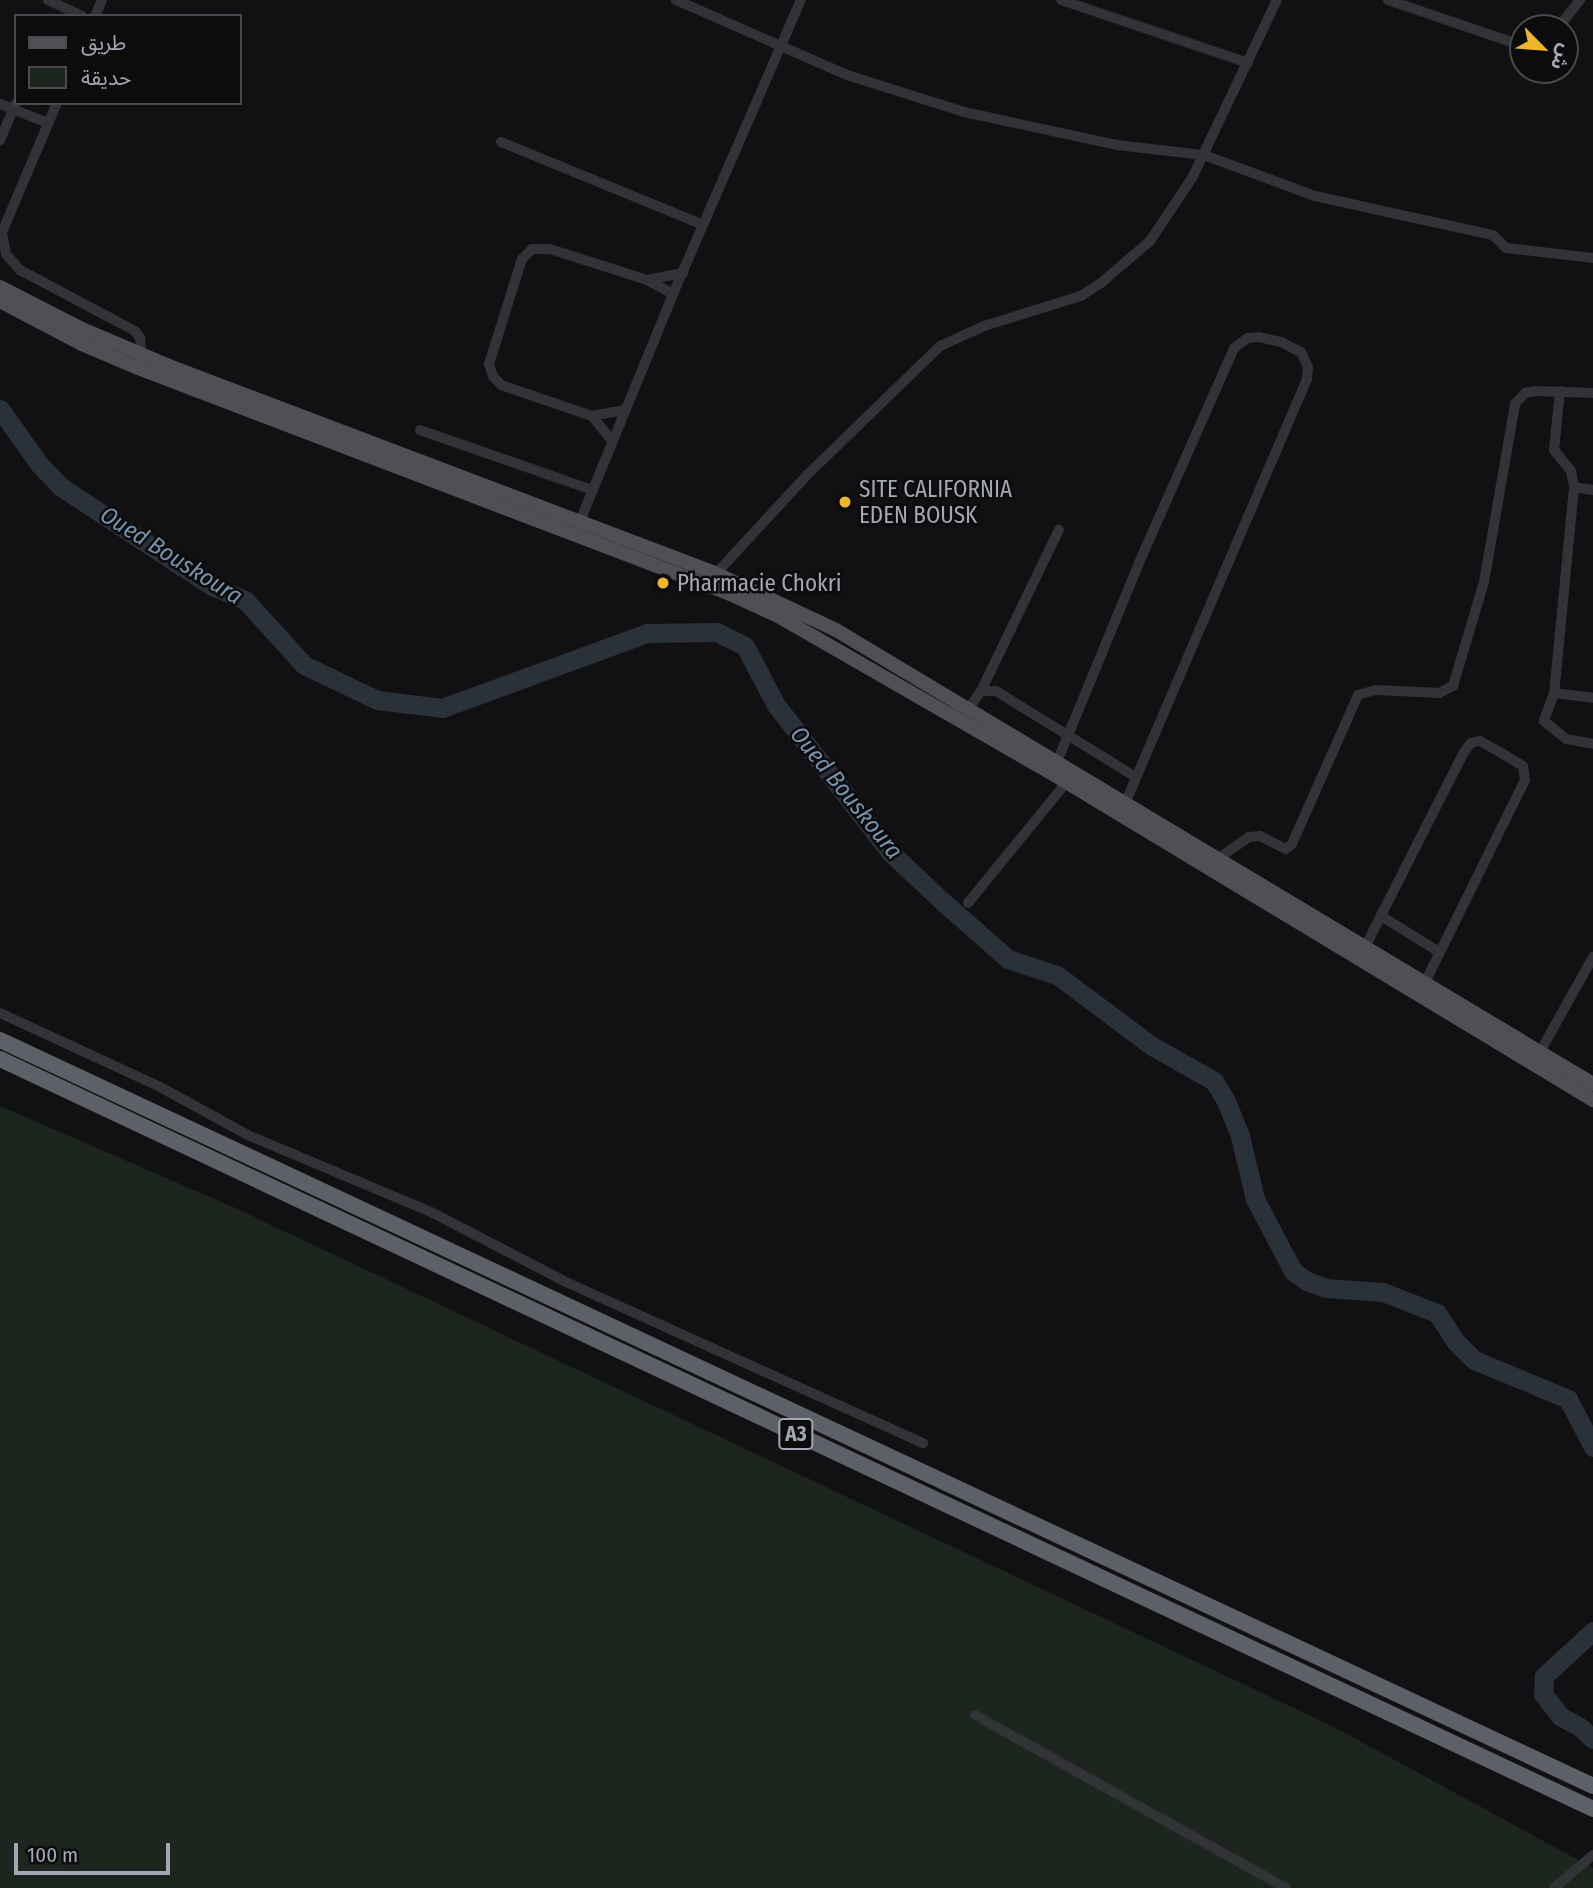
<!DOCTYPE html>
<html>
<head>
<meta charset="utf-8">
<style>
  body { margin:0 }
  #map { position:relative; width:1593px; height:1888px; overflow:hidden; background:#111113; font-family:"Fira Sans Condensed","Noto Sans Arabic",sans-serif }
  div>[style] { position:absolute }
  .green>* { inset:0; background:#1d251f }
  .river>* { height:19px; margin:-9.5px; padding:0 9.5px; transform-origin:9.5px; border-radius:9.5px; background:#2a3138 }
  .minor>* { height:10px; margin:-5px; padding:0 5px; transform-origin:5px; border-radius:5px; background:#323337 }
  .major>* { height:14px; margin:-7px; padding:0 7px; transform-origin:7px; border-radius:7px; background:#4e5056 }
  .highway>* { height:16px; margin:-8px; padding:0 8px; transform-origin:8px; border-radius:8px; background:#5e6068 }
  .dots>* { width:19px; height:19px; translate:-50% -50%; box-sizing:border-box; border:4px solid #0c0c0d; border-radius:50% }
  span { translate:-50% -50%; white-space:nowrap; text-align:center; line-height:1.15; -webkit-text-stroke:5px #0c0c0d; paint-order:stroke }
  .shield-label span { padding:2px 5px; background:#0c0c0d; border:2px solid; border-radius:5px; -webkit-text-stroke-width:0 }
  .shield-label { font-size:21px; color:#a2a7b3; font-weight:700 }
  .poi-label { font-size:23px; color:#a2a7b3 }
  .left { translate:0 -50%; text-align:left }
  .water-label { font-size:24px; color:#7993af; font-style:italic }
  .legend { position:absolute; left:14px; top:14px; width:228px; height:91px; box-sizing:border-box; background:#0c0c0d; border:2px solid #484a4f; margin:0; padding:9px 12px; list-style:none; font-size:21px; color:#a2a7b3 }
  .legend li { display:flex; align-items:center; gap:14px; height:35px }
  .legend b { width:35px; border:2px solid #484a4f }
  .north { position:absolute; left:1509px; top:14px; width:70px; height:70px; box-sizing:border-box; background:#0c0c0d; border:2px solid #484a4f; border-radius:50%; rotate:115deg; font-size:19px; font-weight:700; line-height:28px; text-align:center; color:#a2a7b3 }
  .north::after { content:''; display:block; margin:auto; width:24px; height:32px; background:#efb62c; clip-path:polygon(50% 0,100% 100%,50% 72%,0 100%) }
  .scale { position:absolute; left:14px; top:1843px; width:156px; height:32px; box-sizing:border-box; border:4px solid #a2a7b3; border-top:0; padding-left:9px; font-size:21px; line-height:24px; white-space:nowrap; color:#a2a7b3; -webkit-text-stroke:5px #0c0c0d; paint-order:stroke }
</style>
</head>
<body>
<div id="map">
  <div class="green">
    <div style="clip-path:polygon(0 1106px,233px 1207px,1336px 1728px,1593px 1868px,1593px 1888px,0 1888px)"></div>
  </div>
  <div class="river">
    <div style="left:0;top:409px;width:69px;rotate:54.5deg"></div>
    <div style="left:40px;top:465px;width:30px;rotate:46deg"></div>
    <div style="left:61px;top:487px;width:181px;rotate:33.3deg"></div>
    <div style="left:212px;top:586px;width:36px;rotate:23deg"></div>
    <div style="left:245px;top:600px;width:88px;rotate:47.8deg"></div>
    <div style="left:304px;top:665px;width:81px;rotate:25.6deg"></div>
    <div style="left:377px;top:700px;width:65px;rotate:7deg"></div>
    <div style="left:442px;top:708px;width:218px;rotate:-20.1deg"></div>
    <div style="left:647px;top:633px;width:70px;rotate:-0.8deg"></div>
    <div style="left:717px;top:632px;width:31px;rotate:27deg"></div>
    <div style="left:745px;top:646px;width:67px;rotate:62.3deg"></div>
    <div style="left:776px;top:705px;width:186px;rotate:52.2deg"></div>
    <div style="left:890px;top:852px;width:71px;rotate:43.3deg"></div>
    <div style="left:942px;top:901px;width:88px;rotate:41.3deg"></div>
    <div style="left:1008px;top:959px;width:52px;rotate:18.1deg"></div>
    <div style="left:1057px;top:975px;width:119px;rotate:36.8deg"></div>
    <div style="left:1152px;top:1046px;width:71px;rotate:29.4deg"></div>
    <div style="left:1214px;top:1081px;width:23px;rotate:59deg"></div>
    <div style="left:1226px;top:1101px;width:38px;rotate:68deg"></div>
    <div style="left:1240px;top:1136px;width:65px;rotate:76.6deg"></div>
    <div style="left:1255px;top:1199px;width:81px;rotate:62.2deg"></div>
    <div style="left:1293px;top:1271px;width:17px;rotate:36deg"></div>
    <div style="left:1307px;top:1281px;width:20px;rotate:20deg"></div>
    <div style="left:1326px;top:1288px;width:57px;rotate:4deg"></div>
    <div style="left:1383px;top:1292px;width:58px;rotate:21.3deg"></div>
    <div style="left:1437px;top:1313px;width:33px;rotate:57deg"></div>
    <div style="left:1455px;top:1341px;width:27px;rotate:45deg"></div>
    <div style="left:1474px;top:1360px;width:102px;rotate:22.5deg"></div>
    <div style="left:1568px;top:1399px;width:54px;rotate:62.5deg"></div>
    <div style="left:1593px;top:1631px;width:67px;rotate:137.4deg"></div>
    <div style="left:1544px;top:1676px;width:18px;rotate:93deg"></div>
    <div style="left:1543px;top:1694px;width:28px;rotate:52deg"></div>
    <div style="left:1560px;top:1716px;width:23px;rotate:29deg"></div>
    <div style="left:1580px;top:1727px;width:18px;rotate:43deg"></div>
  </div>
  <div class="minor">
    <div style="left:48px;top:0;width:38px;rotate:25deg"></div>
    <div style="left:676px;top:0;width:187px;rotate:23.7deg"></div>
    <div style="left:847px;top:75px;width:123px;rotate:17.5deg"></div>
    <div style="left:964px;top:112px;width:157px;rotate:12.2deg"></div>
    <div style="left:1117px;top:145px;width:88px;rotate:6.6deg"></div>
    <div style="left:1204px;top:155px;width:118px;rotate:20.3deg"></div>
    <div style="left:1315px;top:196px;width:182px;rotate:12.4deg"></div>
    <div style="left:1493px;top:235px;width:18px;rotate:45deg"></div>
    <div style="left:1506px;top:248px;width:88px;rotate:6.6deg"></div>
    <div style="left:1061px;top:0;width:197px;rotate:18.6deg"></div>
    <div style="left:1388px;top:0;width:143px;rotate:18.8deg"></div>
    <div style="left:95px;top:16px;width:17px;rotate:-66deg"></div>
    <div style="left:1558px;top:28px;width:36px;rotate:-52deg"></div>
    <div style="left:0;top:104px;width:52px;rotate:21.6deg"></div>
    <div style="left:0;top:140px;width:40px;rotate:-66.6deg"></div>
    <div style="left:501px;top:142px;width:218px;rotate:22.3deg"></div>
    <div style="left:2px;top:233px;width:21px;rotate:79deg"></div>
    <div style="left:6px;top:254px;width:21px;rotate:49deg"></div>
    <div style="left:20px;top:270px;width:130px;rotate:27.9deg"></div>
    <div style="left:135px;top:331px;width:9px;rotate:54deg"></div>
    <div style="left:140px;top:338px;width:21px;rotate:85deg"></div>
    <div style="left:0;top:237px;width:146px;rotate:-67deg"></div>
    <div style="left:647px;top:280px;width:37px;rotate:-11deg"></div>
    <div style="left:1560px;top:391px;width:59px;rotate:95.8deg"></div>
    <div style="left:1554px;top:450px;width:27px;rotate:51deg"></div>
    <div style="left:1571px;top:471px;width:16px;rotate:79deg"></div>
    <div style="left:1574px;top:487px;width:207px;rotate:95.5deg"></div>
    <div style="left:1554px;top:693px;width:30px;rotate:110deg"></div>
    <div style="left:1544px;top:721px;width:28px;rotate:39deg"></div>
    <div style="left:1566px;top:739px;width:27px;rotate:10deg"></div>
    <div style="left:625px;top:410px;width:34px;rotate:170deg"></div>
    <div style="left:592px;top:416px;width:96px;rotate:-161.2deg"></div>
    <div style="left:501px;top:385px;width:12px;rotate:-132deg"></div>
    <div style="left:493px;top:376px;width:13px;rotate:-108deg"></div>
    <div style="left:489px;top:364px;width:110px;rotate:-72.6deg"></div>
    <div style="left:522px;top:259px;width:14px;rotate:-45deg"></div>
    <div style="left:532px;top:249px;width:18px"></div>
    <div style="left:550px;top:249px;width:102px;rotate:17.7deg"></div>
    <div style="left:647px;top:280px;width:30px;rotate:28deg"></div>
    <div style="left:592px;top:416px;width:32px;rotate:51deg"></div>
    <div style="left:420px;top:430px;width:182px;rotate:19.2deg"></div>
    <div style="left:1574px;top:487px;width:19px;rotate:9deg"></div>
    <div style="left:578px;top:526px;width:251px;rotate:-67.7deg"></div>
    <div style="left:673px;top:294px;width:321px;rotate:-66.5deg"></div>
    <div style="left:712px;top:578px;width:139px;rotate:-47.3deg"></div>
    <div style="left:806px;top:476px;width:187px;rotate:-44.1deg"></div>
    <div style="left:940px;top:346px;width:48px;rotate:-24.4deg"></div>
    <div style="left:984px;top:326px;width:102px;rotate:-17.2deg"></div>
    <div style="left:1081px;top:296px;width:24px;rotate:-33deg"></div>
    <div style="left:1101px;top:283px;width:65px;rotate:-40.6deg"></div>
    <div style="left:1150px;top:241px;width:76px;rotate:-56.3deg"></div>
    <div style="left:1192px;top:178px;width:197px;rotate:-64.5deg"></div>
    <div style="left:981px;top:691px;width:179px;rotate:-64.2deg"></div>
    <div style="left:1554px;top:693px;width:39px;rotate:7deg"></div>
    <div style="left:968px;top:710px;width:23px;rotate:-56deg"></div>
    <div style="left:981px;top:691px;width:15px"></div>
    <div style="left:996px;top:691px;width:164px;rotate:31.6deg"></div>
    <div style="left:1057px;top:762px;width:213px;rotate:-67.6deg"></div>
    <div style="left:1138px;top:565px;width:237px;rotate:-66.1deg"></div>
    <div style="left:1234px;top:348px;width:17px;rotate:-36deg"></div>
    <div style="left:1248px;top:338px;width:11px;rotate:-5deg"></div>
    <div style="left:1259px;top:337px;width:23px;rotate:13deg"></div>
    <div style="left:1281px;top:342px;width:22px;rotate:27deg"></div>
    <div style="left:1301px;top:352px;width:17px;rotate:65deg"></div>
    <div style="left:1308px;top:367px;width:12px;rotate:95deg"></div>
    <div style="left:1307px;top:379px;width:461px;rotate:113.2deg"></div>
    <div style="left:1216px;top:860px;width:40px;rotate:-34.9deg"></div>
    <div style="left:1249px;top:837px;width:11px;rotate:-5deg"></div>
    <div style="left:1260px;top:836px;width:29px;rotate:27deg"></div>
    <div style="left:1286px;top:849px;width:8px;rotate:-40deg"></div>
    <div style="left:1292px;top:844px;width:163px;rotate:-66.1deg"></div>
    <div style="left:1358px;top:695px;width:19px;rotate:-16deg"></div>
    <div style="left:1376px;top:690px;width:63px;rotate:2.7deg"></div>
    <div style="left:1439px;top:693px;width:16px;rotate:-27deg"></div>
    <div style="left:1453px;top:686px;width:109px;rotate:-73.4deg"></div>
    <div style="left:1484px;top:582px;width:181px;rotate:-80.1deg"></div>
    <div style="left:1515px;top:404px;width:15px;rotate:-48deg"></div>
    <div style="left:1525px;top:393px;width:11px;rotate:-10deg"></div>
    <div style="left:1536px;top:391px;width:57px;rotate:2deg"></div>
    <div style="left:968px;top:903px;width:155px;rotate:-50.8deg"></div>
    <div style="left:1381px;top:916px;width:68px;rotate:31.8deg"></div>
    <div style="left:1365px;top:947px;width:219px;rotate:-63.1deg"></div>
    <div style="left:1464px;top:752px;width:11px;rotate:-52deg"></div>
    <div style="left:1471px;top:743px;width:9px;rotate:-13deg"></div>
    <div style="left:1480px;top:741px;width:26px;rotate:29deg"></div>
    <div style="left:1503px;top:754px;width:23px;rotate:31deg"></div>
    <div style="left:1523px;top:766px;width:14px;rotate:82deg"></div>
    <div style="left:1525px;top:780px;width:225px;rotate:116.3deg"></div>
    <div style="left:0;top:1013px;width:176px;rotate:24.8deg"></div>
    <div style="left:160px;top:1087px;width:102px;rotate:28.6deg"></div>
    <div style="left:250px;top:1136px;width:196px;rotate:22.8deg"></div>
    <div style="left:431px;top:1212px;width:152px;rotate:27.4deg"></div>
    <div style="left:566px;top:1282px;width:392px;rotate:24.3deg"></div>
    <div style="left:1536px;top:1059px;width:117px;rotate:-60.8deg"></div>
    <div style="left:975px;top:1715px;width:356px;rotate:29.1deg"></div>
    <div style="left:1554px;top:1888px;width:51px;rotate:-40.2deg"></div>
  </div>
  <div class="major">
    <div style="left:0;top:287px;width:92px;rotate:27.1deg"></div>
    <div style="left:82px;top:329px;width:95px;rotate:23deg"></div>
    <div style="left:169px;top:366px;width:584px;rotate:20.76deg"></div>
    <div style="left:715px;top:573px;width:134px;rotate:25.2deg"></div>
    <div style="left:836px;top:630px;width:883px;rotate:30.95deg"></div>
    <div style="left:0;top:301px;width:93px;rotate:27.7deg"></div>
    <div style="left:82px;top:344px;width:61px;rotate:23.2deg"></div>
    <div style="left:138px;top:368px;width:634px;rotate:20.89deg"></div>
    <div style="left:730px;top:594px;width:53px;rotate:24.6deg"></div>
    <div style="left:778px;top:616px;width:311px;rotate:29.9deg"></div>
    <div style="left:1048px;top:771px;width:637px;rotate:31.12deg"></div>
  </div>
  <div class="highway">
    <div style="left:0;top:1040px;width:1759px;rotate:25.09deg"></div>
    <div style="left:0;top:1059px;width:1761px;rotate:25.21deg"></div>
  </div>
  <div class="dots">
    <div style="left:845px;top:502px;background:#efb62c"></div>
    <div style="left:663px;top:583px;background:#efb62c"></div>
  </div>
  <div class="shield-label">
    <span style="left:796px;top:1434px">A3</span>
  </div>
  <div class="poi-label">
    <span class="left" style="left:859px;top:502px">SITE CALIFORNIA<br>EDEN BOUSK</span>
    <span class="left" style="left:677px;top:583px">Pharmacie Chokri</span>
  </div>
  <div class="water-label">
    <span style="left:171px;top:556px;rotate:32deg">Oued Bouskoura</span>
    <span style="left:846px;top:793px;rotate:51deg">Oued Bouskoura</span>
  </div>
  <ul class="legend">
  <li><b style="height:9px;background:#4e5056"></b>طريق</li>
  <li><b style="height:19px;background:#1d251f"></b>حديقة</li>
  </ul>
  <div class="north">ش</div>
  <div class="scale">100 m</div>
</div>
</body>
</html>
